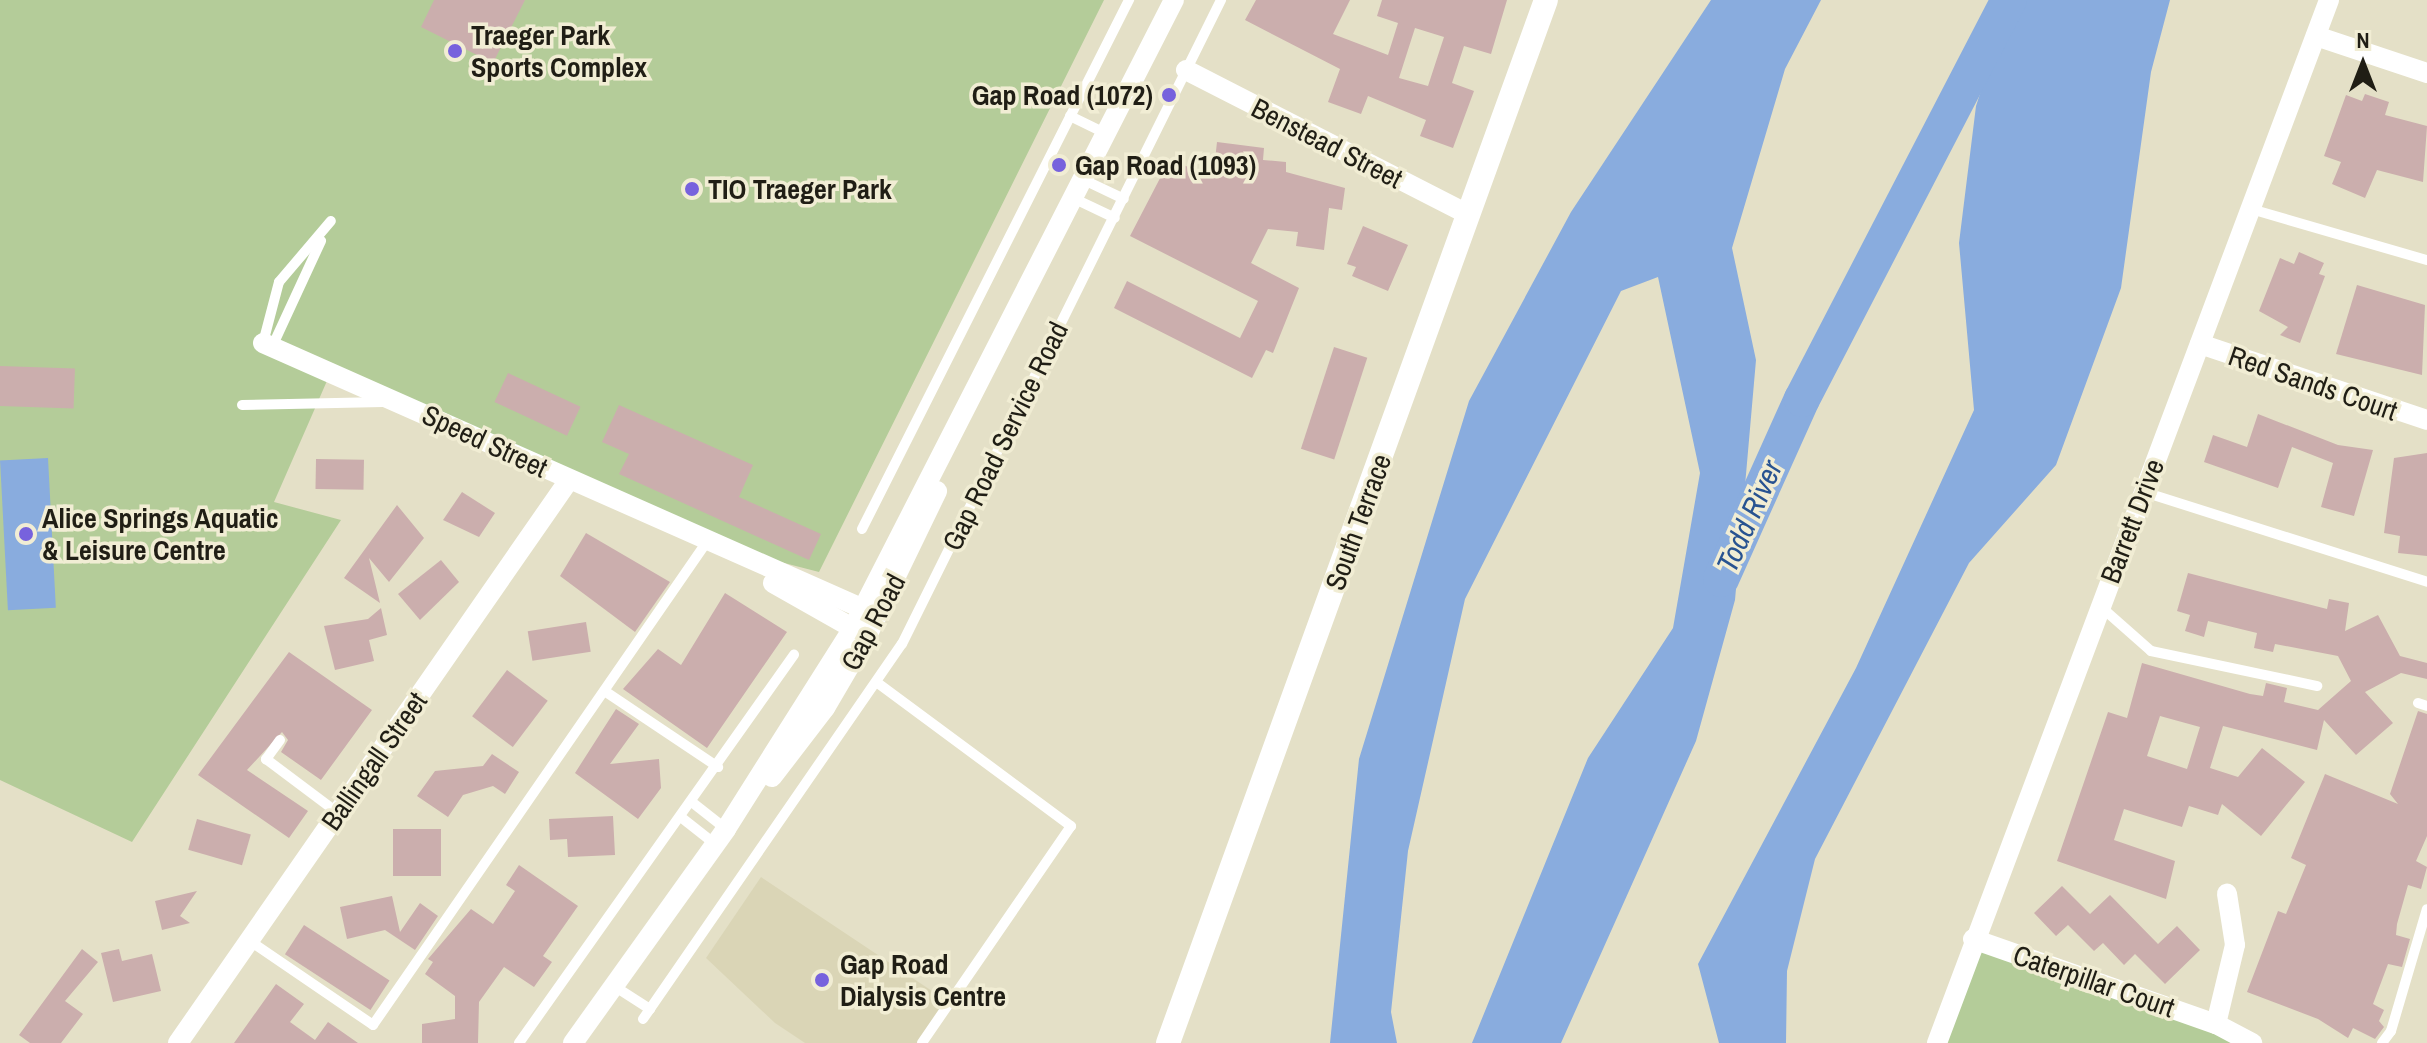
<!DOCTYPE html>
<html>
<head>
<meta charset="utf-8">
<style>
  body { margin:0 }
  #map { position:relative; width:2427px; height:1043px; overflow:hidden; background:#e4e0c7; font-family:"Archivo Narrow",sans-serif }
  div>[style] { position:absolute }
  .built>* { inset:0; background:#dad5b6 }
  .green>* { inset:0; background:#b4cc99 }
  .water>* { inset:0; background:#89acde; transform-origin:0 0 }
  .river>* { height:36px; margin:-18px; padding:0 18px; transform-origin:18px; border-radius:18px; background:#89acde }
  .building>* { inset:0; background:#cbaead; transform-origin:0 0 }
  .service>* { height:10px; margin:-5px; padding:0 5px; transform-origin:5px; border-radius:5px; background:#fff }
  .minor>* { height:20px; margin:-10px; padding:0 10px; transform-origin:10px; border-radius:10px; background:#fff }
  .tertiary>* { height:24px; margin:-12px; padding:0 12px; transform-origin:12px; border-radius:12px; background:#fff }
  .dots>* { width:22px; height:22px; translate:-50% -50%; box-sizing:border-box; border:4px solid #f1edd4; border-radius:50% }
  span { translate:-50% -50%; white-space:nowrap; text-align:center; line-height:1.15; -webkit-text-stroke:7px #f1edd4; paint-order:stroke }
  .poi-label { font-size:28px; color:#201e15; font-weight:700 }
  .left { translate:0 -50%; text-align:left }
  .right { translate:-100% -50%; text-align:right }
  .street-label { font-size:28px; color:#201e15 }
  .water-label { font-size:30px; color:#285391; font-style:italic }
  .north { position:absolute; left:2323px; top:24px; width:80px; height:80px; -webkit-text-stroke:6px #f1edd4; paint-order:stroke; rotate:0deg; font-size:22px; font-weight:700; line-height:32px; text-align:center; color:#201e15 }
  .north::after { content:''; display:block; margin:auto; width:28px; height:36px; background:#201e15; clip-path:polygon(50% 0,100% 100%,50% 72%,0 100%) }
</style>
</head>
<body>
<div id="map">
  <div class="built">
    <div style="clip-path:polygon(761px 877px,947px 1001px,918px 1043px,805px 1043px,775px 1023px,706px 958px)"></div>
  </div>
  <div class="green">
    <div style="clip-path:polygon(0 0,1104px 0,819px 572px,706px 543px,330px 374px,274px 502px,341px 520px,132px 842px,0 780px)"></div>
    <div style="clip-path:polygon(1973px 939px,2252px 1043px,1937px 1043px)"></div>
  </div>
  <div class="water">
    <div style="clip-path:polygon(1711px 0,1821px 0,1785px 69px,1732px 248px,1756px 360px,1735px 600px,1696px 741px,1561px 1043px,1472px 1043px,1588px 758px,1673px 628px,1700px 473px,1658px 277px,1621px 291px,1465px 599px,1408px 851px,1391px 1012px,1397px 1043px,1330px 1043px,1359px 759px,1469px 401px,1571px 212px)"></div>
    <div style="clip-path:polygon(2011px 0,2170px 0,2151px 72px,2121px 288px,2056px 465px,1969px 563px,1815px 859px,1787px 971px,1786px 1043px,1719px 1043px,1698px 964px,1856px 668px,1974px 410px,1959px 243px,1976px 106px)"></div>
    <div style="left:48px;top:458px;width:150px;height:48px;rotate:87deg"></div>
  </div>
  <div class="river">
    <div style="left:1721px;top:579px;width:197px;rotate:-65.8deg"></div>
    <div style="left:1802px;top:399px;width:449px;rotate:-62.6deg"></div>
  </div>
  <div class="building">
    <div style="clip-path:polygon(434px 0,525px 0,493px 63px,421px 27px)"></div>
    <div style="clip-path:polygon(evenodd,1256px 0,1350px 0,1333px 34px,1388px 55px,1398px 23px,1377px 16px,1382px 0,1507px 0,1491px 54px,1464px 46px,1452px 83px,1474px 91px,1453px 148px,1420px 136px,1426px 120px,1368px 96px,1361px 114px,1328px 102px,1340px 69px,1245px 20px,1256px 0,1415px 28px,1444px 37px,1428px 86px,1399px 78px,1415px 28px)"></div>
    <div style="clip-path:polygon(2365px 94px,2389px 102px,2385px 115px,2427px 126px,2423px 182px,2377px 170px,2365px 198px,2332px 184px,2341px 162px,2324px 156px,2346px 95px,2362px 101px)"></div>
    <div style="clip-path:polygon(1217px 142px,1264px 148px,1263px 160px,1286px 162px,1286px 172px,1345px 188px,1342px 210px,1329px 208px,1324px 250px,1296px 246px,1298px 232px,1268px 229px,1251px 263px,1299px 288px,1273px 353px,1266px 350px,1252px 378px,1114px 308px,1127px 281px,1240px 338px,1258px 301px,1130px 236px,1170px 159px,1213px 178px)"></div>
    <div style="clip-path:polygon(1363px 226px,1408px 245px,1388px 291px,1352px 276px,1356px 267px,1347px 264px)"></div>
    <div style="clip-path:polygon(2299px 252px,2324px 263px,2319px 274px,2325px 276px,2300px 343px,2280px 335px,2288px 327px,2259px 311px,2280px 258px,2294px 264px)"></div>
    <div style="clip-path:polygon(2357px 285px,2425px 305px,2422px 375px,2336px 354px)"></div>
    <div style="left:1334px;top:347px;width:35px;height:107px;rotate:18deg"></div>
    <div style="left:0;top:366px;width:75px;height:40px;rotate:2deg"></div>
    <div style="left:508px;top:373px;width:80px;height:32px;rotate:25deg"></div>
    <div style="clip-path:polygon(619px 405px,753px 465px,739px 497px,821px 534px,809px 560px,619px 474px,629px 454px,602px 442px)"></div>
    <div style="clip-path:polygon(2258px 414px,2338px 445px,2373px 450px,2354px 516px,2321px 507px,2333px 463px,2292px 447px,2278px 488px,2204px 462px,2213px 435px,2247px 447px)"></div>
    <div style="clip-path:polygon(2427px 453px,2427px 556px,2398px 553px,2400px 536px,2384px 533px,2394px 458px)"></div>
    <div style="left:316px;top:459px;width:48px;height:30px;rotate:1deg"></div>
    <div style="clip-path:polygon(462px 492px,495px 513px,479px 537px,443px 520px)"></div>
    <div style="clip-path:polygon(397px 505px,424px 538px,389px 582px,369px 558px,380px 603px,344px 578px)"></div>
    <div style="clip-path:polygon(586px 533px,670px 582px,635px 632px,560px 576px)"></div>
    <div style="clip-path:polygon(441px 560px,459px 582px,420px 620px,398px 594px)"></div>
    <div style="clip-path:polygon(evenodd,2188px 573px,2327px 609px,2329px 599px,2349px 603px,2345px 631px,2378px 615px,2400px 656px,2427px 663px,2427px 679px,2401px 673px,2365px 692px,2393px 723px,2356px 755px,2324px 720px,2317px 750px,2223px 726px,2210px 768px,2238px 777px,2262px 748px,2305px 782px,2261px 836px,2222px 804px,2218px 815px,2189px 806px,2182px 827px,2124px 809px,2114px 840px,2175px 861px,2166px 899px,2057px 861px,2108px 712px,2127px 718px,2142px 663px,2250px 694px,2263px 696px,2266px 683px,2287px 688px,2284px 702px,2318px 710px,2351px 681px,2338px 656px,2275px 644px,2273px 652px,2254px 648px,2257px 633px,2208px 621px,2204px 637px,2185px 631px,2190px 615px,2177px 611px,2188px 573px,2160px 716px,2200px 727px,2187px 769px,2147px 756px,2160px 716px)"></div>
    <div style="clip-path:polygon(725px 593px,787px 632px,707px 748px,623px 689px,658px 649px,681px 665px)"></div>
    <div style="clip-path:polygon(381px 608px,387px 635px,369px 640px,374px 661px,335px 670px,324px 626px,368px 619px)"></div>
    <div style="left:586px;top:622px;width:30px;height:59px;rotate:81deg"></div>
    <div style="clip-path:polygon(289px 652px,372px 710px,321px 780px,281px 752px,288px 740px,282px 732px,247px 770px,308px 811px,289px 838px,198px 775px)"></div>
    <div style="left:507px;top:670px;width:51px;height:58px;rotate:37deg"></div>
    <div style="clip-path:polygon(616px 709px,639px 724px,610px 764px,659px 759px,661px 788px,638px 819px,575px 773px)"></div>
    <div style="clip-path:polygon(2418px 711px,2427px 714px,2427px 836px,2416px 861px,2427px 867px,2421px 889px,2408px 885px,2397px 924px,2396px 935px,2410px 939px,2402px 967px,2388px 964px,2373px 1004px,2384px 1010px,2379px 1021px,2384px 1027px,2375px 1039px,2353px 1028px,2348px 1038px,2318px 1019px,2247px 992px,2278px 911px,2286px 914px,2306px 865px,2291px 858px,2325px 774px,2398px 804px,2390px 794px)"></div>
    <div style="clip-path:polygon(492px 754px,519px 772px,505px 794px,493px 786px,463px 795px,448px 817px,417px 796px,435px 771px,483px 766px)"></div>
    <div style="clip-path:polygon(613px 816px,615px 855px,568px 857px,567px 839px,550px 840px,549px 819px)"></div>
    <div style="left:197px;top:819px;width:56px;height:32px;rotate:16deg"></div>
    <div style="left:393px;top:829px;width:48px;height:47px"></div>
    <div style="clip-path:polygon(519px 865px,578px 906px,543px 956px,552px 962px,534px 987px,504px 967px,479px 1002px,478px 1043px,422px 1043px,422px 1024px,455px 1019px,455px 996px,425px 974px,433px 962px,428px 959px,471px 909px,493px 924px,515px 891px,506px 885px)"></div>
    <div style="clip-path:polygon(2062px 886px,2090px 914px,2110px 895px,2158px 944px,2177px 926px,2200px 950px,2165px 984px,2135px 954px,2124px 965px,2103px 943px,2094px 951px,2068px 925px,2056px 936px,2034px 913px)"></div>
    <div style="clip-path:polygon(197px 891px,180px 916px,190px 923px,162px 930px,155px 901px)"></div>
    <div style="clip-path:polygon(392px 896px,400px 932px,420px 903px,438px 916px,415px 950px,385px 930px,347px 939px,340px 907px)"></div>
    <div style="left:304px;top:925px;width:102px;height:35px;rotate:33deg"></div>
    <div style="clip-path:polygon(82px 949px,98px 962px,65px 1001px,83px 1014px,61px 1043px,30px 1043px,19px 1035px)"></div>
    <div style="clip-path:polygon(119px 949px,122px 961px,152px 954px,161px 991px,113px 1002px,101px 953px)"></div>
    <div style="clip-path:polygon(276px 984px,304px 1004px,290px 1022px,315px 1040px,328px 1022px,358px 1043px,234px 1043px)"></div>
  </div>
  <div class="service">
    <div style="left:1070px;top:116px;width:41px;rotate:25.9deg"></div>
    <div style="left:1084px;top:180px;width:44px;rotate:25.4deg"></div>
    <div style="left:1075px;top:199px;width:44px;rotate:25.4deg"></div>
    <div style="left:2251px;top:209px;width:183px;rotate:16.2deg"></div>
    <div style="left:263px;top:343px;width:63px;rotate:-75.3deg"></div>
    <div style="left:279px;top:282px;width:80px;rotate:-49.6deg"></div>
    <div style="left:272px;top:347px;width:117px;rotate:-65.2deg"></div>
    <div style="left:242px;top:405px;width:141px;rotate:-1.2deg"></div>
    <div style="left:2144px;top:492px;width:297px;rotate:17.6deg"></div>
    <div style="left:862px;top:529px;width:593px;rotate:-63.22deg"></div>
    <div style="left:2100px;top:606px;width:68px;rotate:41.4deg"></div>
    <div style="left:2151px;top:651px;width:170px;rotate:11.9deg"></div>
    <div style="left:879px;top:684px;width:239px;rotate:36.5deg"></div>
    <div style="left:1071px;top:826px;width:263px;rotate:124.5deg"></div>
    <div style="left:606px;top:692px;width:135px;rotate:33.8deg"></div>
    <div style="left:2418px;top:703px;width:9px;rotate:18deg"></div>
    <div style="left:280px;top:740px;width:24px;rotate:126deg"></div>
    <div style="left:266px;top:759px;width:90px;rotate:36.9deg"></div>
    <div style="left:693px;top:803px;width:42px;rotate:38.2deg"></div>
    <div style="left:682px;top:818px;width:42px;rotate:38.2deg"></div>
    <div style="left:250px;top:941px;width:149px;rotate:34.3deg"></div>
    <div style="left:373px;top:1025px;width:586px;rotate:-55.36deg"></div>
    <div style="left:614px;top:986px;width:43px;rotate:32.6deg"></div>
    <div style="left:643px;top:1019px;width:456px;rotate:-55.4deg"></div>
    <div style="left:902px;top:644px;width:719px;rotate:-63.65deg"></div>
    <div style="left:519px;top:1043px;width:476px;rotate:-54.7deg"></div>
    <div style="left:2382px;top:1043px;width:15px;rotate:-53deg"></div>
    <div style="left:2391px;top:1031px;width:127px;rotate:-73.6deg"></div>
  </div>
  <div class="minor">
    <div style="left:2316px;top:36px;width:117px;rotate:18.4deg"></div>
    <div style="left:1186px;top:70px;width:318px;rotate:27.1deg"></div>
    <div style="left:263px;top:343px;width:672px;rotate:23.89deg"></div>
    <div style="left:2200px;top:344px;width:239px;rotate:18.5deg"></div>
    <div style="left:773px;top:583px;width:103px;rotate:29.5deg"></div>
    <div style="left:772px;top:777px;width:87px;rotate:-52.5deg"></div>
    <div style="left:825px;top:708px;width:83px;rotate:-59.7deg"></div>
    <div style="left:867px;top:636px;width:161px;rotate:-64.2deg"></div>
    <div style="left:1973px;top:939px;width:257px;rotate:19.3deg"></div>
    <div style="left:2216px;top:1024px;width:41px;rotate:27.8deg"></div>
    <div style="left:2216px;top:1024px;width:81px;rotate:-76.5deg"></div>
    <div style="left:2235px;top:945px;width:52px;rotate:-98.9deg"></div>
    <div style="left:178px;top:1043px;width:685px;rotate:-55.22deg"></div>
    <div style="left:573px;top:1043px;width:263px;rotate:-54.4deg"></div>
    <div style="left:726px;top:829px;width:238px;rotate:-57.7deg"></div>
    <div style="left:853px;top:628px;width:705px;rotate:-62.93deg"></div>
    <div style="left:1937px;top:1043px;width:1114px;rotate:-69.4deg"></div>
  </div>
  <div class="tertiary">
    <div style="left:1168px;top:1043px;width:1109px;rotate:-70.08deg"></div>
  </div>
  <div class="dots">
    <div style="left:455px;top:51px;background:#7762dd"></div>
    <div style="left:1169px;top:95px;background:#7762dd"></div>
    <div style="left:1059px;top:165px;background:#7762dd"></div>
    <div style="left:692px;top:189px;background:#7762dd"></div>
    <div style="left:26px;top:534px;background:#7762dd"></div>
    <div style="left:822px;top:980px;background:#7762dd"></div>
  </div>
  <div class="poi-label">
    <span class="left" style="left:471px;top:51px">Traeger Park<br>Sports Complex</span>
    <span class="right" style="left:1153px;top:95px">Gap Road (1072)</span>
    <span class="left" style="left:1075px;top:165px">Gap Road (1093)</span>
    <span class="left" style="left:708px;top:189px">TIO Traeger Park</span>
    <span class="left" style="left:42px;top:534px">Alice Springs Aquatic<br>&amp; Leisure Centre</span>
    <span class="left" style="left:840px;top:980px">Gap Road<br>Dialysis Centre</span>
  </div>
  <div class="street-label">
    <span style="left:1327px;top:143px;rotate:27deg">Benstead Street</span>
    <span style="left:2313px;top:383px;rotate:19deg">Red Sands Court</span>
    <span style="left:1005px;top:436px;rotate:-64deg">Gap Road Service Road</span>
    <span style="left:485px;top:441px;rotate:25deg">Speed Street</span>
    <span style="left:2132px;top:521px;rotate:-69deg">Barrett Drive</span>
    <span style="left:1358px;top:522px;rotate:-70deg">South Terrace</span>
    <span style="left:873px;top:622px;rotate:-62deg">Gap Road</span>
    <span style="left:374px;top:761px;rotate:-55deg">Ballingall Street</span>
    <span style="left:2094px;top:981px;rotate:19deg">Caterpillar Court</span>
  </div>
  <div class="water-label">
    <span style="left:1749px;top:516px;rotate:-66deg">Todd River</span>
  </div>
  <div class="north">N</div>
</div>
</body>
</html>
